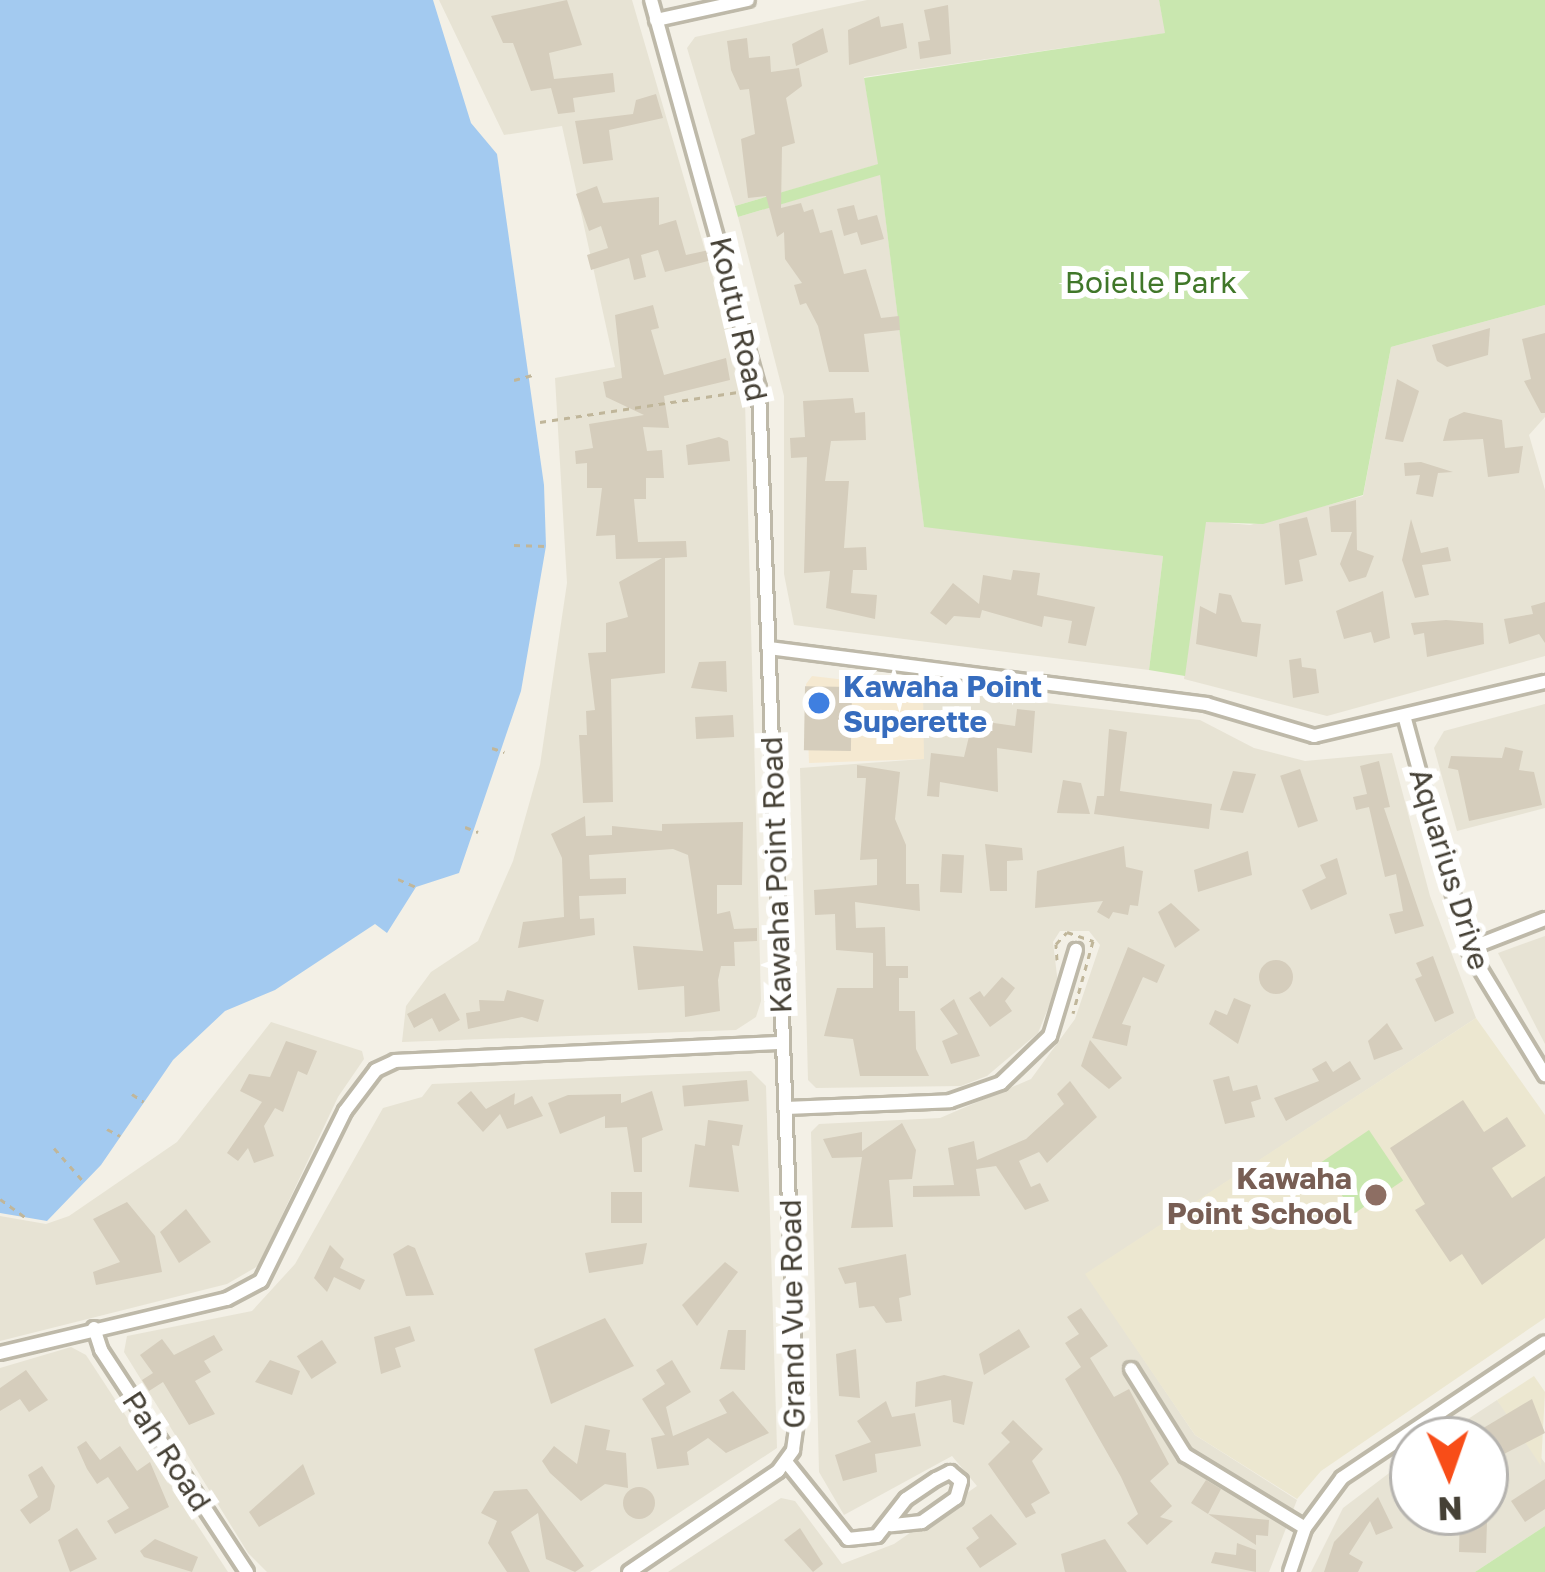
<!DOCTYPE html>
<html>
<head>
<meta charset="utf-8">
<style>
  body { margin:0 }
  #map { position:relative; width:1545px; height:1572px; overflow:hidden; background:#f3f0e6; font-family:"Golos Text",sans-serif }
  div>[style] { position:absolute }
  .residential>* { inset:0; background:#e7e3d4 }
  .commercial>* { inset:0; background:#f5e9d1 }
  .education>* { inset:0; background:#ece7d0 }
  .green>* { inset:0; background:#c9e7af; transform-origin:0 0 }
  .water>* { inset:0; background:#a3caf0 }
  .building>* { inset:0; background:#d5cdbc; transform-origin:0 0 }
  .round { border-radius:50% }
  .path>* { height:3px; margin-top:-1.5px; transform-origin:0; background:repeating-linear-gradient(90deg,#c0b69a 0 6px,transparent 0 12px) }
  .roads { filter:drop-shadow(3px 0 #beb9a9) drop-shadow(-3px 0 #beb9a9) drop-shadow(0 3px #beb9a9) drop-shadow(0 -3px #beb9a9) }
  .street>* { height:12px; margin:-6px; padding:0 6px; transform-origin:6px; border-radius:6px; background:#fff }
  .dots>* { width:33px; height:33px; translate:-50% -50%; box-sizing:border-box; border:6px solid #fff; border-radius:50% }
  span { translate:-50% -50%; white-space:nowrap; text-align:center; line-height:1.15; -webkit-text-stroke:12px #fff; paint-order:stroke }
  .park-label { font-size:30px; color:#407729 }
  .street-label { font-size:30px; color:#464136 }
  .shop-label { font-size:30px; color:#366cbe; font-weight:700 }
  .left { translate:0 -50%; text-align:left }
  .education-label { font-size:30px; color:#785e54; font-weight:700 }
  .right { translate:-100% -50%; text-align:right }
  .north { position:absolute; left:1389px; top:1416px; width:120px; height:120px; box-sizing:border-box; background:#fff; border:3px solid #b5b3af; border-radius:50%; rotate:178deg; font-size:33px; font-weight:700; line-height:48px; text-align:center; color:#464136 }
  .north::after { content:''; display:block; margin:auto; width:42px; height:54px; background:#f84d18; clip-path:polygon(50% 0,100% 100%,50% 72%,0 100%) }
</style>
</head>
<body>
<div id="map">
  <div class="residential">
    <div style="clip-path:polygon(439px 0,632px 0,733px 346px,745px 401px,761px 1001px,756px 1017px,736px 1030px,402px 1042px,406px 1006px,431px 972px,478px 941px,513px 861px,540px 765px,567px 583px,555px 378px,615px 367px,562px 126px,504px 135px)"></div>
    <div style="clip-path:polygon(867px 0,1159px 0,1166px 33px,864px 77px,879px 164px,735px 206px,687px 48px,695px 37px)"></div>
    <div style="clip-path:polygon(880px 174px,924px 526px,1163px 556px,1149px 670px,794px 625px,784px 574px,784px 396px,738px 217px)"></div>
    <div style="clip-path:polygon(1545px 305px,1545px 417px,1529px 435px,1545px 490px,1545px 656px,1327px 716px,1184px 679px,1205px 521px,1250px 525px,1363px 496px,1391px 347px)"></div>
    <div style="clip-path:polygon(923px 689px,1200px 720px,1254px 748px,1305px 761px,1392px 753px,1430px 896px,1476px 1018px,1086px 1274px,1195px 1435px,1297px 1500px,1269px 1572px,668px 1572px,781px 1498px,795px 1501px,842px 1564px,894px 1544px,977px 1486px,952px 1456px,844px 1515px,819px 1472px,811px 1132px,819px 1124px,940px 1118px,1031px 1079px,1075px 1019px,1100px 945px,1089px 931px,1060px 931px,1053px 942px,1058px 984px,1038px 1033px,987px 1076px,961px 1086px,816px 1088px,808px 1080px,800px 768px,923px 759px)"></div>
    <div style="clip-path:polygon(1545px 704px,1545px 808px,1457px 831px,1434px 748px,1444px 731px)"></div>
    <div style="clip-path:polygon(1545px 936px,1545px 1044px,1498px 953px)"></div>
    <div style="clip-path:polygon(271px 1022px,362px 1051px,364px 1059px,338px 1097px,258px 1266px,227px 1284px,0 1341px,0 1216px,46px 1224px,69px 1216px,177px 1142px)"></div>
    <div style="clip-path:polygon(751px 1071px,766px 1086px,777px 1448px,590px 1572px,267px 1572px,248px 1553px,124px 1352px,127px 1336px,252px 1311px,295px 1264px,383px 1108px,422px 1097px,432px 1084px)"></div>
    <div style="clip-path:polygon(71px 1347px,86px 1355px,228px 1572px,0 1572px,0 1368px)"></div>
    <div style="clip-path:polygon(1497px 1400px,1545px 1463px,1545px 1526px,1475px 1572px,1311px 1572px,1343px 1508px,1413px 1455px,1413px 1512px,1485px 1512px,1485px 1440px,1436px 1440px)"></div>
  </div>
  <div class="commercial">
    <div style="clip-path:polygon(812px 676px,923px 689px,924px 759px,809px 763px,806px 684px)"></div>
  </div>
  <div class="education">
    <div style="clip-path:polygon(1476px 1018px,1545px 1115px,1545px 1318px,1321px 1471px,1297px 1499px,1195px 1435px,1085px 1274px)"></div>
    <div style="clip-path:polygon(1534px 1376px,1545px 1392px,1541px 1466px,1497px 1400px)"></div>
  </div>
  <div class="green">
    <div style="clip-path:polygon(1159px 0,1545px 0,1545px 305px,1391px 347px,1363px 495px,1263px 524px,1206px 522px,1185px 676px,1149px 670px,1163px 556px,924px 527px,880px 175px,738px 217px,735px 206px,878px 164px,864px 78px,1165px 33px)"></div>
    <div style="left:1369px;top:1130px;width:61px;height:59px;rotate:56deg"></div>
    <div style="clip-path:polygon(1545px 1526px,1545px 1572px,1475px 1572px)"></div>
  </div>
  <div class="water">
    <div style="clip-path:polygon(0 0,433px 0,471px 123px,497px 154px,544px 485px,546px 546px,521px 691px,459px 873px,416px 887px,387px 933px,375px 924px,275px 990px,225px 1011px,173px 1060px,101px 1165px,47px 1221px,0 1213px)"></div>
  </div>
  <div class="building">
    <div style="clip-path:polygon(567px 0,582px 45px,549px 53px,554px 79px,613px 73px,615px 92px,573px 98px,575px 112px,558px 114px,551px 88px,531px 91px,513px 43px,503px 43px,491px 16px)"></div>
    <div style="clip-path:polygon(948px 5px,951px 54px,920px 59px,918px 42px,930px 40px,924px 10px)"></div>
    <div style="clip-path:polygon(879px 16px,881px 27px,903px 23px,907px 48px,849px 65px,848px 30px)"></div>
    <div style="clip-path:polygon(823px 28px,828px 52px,796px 66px,792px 44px)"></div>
    <div style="clip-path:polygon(747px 38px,749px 58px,770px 56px,771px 72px,799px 68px,802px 86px,786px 98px,795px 143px,782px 147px,781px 208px,801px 203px,804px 212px,813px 209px,820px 233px,832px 230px,844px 274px,866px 269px,881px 318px,899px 316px,900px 330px,864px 334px,869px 372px,829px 372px,818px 326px,806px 303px,800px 305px,794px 285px,802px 283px,785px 259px,784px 232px,777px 237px,766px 196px,748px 198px,741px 139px,755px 134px,749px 89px,740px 90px,731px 70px,727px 41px)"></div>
    <div style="clip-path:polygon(656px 94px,663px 118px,609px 130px,613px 160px,583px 164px,575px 121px,633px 114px,636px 100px)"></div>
    <div style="clip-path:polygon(597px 186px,603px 203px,659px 197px,659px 225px,676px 220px,686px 255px,709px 250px,712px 260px,665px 272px,658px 250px,641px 255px,646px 277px,634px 280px,629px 258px,591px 270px,587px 255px,608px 248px,601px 226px,589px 231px,576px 194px)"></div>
    <div style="clip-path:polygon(854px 205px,858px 220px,877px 215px,884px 239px,861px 245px,857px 232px,844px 236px,837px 209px)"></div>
    <div style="clip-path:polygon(653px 305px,659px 328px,651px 330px,664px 375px,726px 358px,730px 380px,664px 396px,669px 428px,643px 427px,647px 451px,662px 450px,664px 478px,646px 478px,646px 499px,634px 499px,638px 542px,686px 541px,687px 557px,665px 558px,665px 673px,611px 679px,613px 802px,583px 803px,579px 735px,587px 735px,586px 711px,595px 710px,588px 653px,606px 652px,606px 623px,628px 617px,619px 582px,662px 558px,616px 559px,615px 535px,596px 536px,602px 488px,587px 488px,587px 463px,576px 464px,575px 451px,593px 448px,589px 424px,644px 415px,606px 397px,603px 382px,622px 378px,615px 315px)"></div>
    <div style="clip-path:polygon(1490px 328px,1488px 355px,1447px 367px,1437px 361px,1432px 345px)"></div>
    <div style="clip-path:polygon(1545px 333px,1545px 413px,1541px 413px,1524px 381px,1531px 379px,1522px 339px)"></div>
    <div style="clip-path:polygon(1397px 379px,1419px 391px,1403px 442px,1385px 439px)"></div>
    <div style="clip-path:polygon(853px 398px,855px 413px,865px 412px,866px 440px,831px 441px,825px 481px,849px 481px,844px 548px,866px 547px,867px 570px,853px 570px,851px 593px,877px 595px,875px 619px,826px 608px,830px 571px,804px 573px,807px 457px,791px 458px,790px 438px,805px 437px,803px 401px)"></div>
    <div style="clip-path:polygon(1464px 412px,1502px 420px,1505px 448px,1523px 446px,1519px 473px,1488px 477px,1483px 439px,1443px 441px,1449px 419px)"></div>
    <div style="clip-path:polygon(719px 437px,728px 441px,730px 461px,688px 465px,686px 445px)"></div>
    <div style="clip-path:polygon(1404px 463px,1421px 462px,1453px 472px,1438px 473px,1433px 497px,1416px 494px,1420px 475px,1405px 476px)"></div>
    <div style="clip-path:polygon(1356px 500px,1357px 550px,1374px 556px,1366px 577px,1349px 582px,1340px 564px,1352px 532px,1331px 532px,1329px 507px)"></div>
    <div style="clip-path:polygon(1307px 517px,1317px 555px,1299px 560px,1303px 581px,1285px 585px,1279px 524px)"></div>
    <div style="clip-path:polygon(1411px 519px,1421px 553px,1448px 547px,1451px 561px,1422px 565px,1429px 595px,1415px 598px,1402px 560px)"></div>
    <div style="clip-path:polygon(1013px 570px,1040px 573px,1037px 595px,1095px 607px,1086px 646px,1068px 643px,1072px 621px,1044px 616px,1042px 627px,982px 610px,980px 618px,954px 616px,946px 625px,930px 613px,953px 583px,979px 604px,983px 575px,1011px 580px)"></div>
    <div style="clip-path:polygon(1383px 591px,1390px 638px,1374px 643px,1371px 632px,1344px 639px,1336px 611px)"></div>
    <div style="clip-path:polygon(1219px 593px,1231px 595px,1242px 622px,1261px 624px,1257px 657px,1196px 644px,1200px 606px,1216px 614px)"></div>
    <div style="clip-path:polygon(1545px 602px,1545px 643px,1539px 634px,1509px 644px,1504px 619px,1533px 614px,1531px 606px)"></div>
    <div style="clip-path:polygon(1446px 620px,1483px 623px,1484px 644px,1427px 657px,1424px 633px,1414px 635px,1411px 623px)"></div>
    <div style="clip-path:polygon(1301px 658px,1302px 667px,1316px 669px,1319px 693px,1293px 698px,1289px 660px)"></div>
    <div style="clip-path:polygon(726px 661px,727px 692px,691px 688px,699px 662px)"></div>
    <div style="left:852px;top:687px;width:64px;height:47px;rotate:91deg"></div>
    <div style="clip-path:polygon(1017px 709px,1035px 711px,1032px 753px,997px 748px,998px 792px,940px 782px,939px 797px,927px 796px,931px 753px,964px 757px,973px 720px,1015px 726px)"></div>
    <div style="left:733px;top:715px;width:22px;height:38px;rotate:87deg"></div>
    <div style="clip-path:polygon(1109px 729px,1127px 732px,1120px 791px,1212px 804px,1209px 829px,1094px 814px,1097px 796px,1104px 796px)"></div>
    <div style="clip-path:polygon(1505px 747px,1523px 751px,1519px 770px,1534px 772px,1542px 805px,1469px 821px,1458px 770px,1448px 768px,1451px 756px,1502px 758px)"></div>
    <div style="clip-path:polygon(1379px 761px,1390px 807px,1384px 808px,1424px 926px,1395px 934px,1389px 914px,1403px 911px,1396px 874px,1385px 877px,1369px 807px,1356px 810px,1353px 797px,1367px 794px,1360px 766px)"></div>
    <div style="clip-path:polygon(857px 765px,900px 772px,895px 819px,906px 845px,906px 884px,919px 884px,920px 911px,855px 902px,856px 928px,885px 927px,886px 966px,908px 966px,908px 978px,899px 978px,899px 1011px,915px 1011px,916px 1049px,929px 1076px,860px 1076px,853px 1039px,824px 1036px,837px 988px,873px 988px,873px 953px,836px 950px,835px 914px,815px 915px,814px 890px,877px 885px,877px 859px,860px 860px,866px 778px,857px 778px)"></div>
    <div style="left:1300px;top:769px;width:55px;height:21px;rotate:71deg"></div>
    <div style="clip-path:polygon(1233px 771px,1256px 774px,1243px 813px,1220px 810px)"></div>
    <div style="clip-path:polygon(1063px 780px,1081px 783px,1090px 814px,1057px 813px)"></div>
    <div style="clip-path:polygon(585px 816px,586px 836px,612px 835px,612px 826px,662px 831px,662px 824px,743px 822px,742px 885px,717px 885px,717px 914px,730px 911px,734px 929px,757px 928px,757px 941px,734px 942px,735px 966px,721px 966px,718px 980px,720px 1011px,685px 1017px,684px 986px,638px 990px,633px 946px,703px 951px,688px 855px,673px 849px,589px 855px,590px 879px,626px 878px,626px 894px,579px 896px,580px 919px,594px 918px,595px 935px,518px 948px,523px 922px,564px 917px,562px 858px,551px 834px)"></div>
    <div style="clip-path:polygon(985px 844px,1022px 848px,1023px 860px,1007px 861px,1007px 891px,990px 891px)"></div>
    <div style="clip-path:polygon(1124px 846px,1126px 867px,1143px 871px,1138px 906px,1130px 905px,1128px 915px,1113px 912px,1109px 919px,1097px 912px,1103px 901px,1035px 908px,1037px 871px)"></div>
    <div style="clip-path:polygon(1248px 851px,1252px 875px,1198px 892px,1194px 870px)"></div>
    <div style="left:942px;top:854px;width:22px;height:38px;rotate:3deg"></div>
    <div style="clip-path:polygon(1337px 858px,1347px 894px,1311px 910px,1302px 890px,1326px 878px,1320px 865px)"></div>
    <div style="clip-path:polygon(1171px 903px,1200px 930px,1175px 948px,1158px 912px)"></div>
    <div style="clip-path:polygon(1128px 947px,1165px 965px,1157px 983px,1143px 977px,1122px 1024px,1131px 1026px,1127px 1046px,1092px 1038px)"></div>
    <div style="clip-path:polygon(1433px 956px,1454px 1013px,1435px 1022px,1415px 979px,1422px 976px,1416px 963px)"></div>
    <div class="round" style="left:1259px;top:960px;width:34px;height:34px"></div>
    <div style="clip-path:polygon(1002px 977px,1015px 988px,1005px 1001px,1012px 1011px,990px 1027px,969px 998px,980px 991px,984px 997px)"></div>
    <div style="clip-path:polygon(507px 990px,544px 1000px,538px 1022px,522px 1017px,468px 1029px,466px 1013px,480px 1011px,479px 1000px,504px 1001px)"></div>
    <div style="clip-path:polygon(445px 993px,460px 1020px,439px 1032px,432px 1018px,414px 1028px,407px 1014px)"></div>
    <div style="clip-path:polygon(1234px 998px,1251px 1005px,1238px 1044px,1209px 1024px,1215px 1010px,1227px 1015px)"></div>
    <div style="clip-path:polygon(954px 999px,980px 1056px,951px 1064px,942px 1041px,958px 1034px,940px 1009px)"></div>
    <div style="clip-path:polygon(1387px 1023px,1403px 1049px,1374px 1060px,1368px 1041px)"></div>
    <div style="clip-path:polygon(1090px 1040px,1122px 1078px,1109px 1089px,1081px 1066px)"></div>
    <div style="clip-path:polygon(286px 1041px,317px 1051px,307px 1075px,298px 1071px,283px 1112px,275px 1108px,264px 1126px,274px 1156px,254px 1163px,248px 1148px,238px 1161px,227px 1153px,262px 1102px,240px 1091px,249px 1074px,270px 1077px)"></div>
    <div style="clip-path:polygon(1326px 1061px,1333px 1072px,1350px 1061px,1361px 1079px,1286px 1121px,1274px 1098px,1319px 1081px,1312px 1069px)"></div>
    <div style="clip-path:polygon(1229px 1076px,1233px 1091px,1257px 1085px,1261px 1099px,1251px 1102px,1255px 1117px,1225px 1124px,1213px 1080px)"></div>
    <div style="left:747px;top:1080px;width:21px;height:65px;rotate:85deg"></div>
    <div style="clip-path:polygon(1070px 1081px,1097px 1117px,1047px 1163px,1039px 1152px,1019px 1161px,1031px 1187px,1040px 1183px,1049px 1201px,1025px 1210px,996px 1166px,976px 1169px,980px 1196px,913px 1197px,913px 1186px,954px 1185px,948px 1148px,974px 1141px,977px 1160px,1026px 1139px,1064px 1104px,1057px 1094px)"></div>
    <div style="clip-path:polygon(471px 1091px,486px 1109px,515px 1093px,514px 1105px,532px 1096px,543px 1116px,507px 1129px,500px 1114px,483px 1132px,457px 1103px)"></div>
    <div style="clip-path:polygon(652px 1091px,663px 1130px,642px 1138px,642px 1172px,634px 1172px,627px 1127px,605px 1128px,605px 1116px,560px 1134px,548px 1103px,568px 1095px,621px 1094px,621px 1103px)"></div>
    <div style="clip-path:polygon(1463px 1100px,1484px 1132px,1507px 1117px,1526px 1146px,1492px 1168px,1512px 1198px,1545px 1176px,1545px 1238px,1482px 1285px,1462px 1254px,1450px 1262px,1415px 1210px,1425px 1204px,1390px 1148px)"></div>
    <div style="clip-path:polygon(708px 1120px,743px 1125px,739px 1146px,732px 1145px,739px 1192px,689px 1187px,695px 1144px,705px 1146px)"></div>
    <div style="clip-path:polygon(902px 1123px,916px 1150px,912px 1179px,889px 1180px,893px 1227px,851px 1228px,862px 1157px,832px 1158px,823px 1139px,862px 1132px,862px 1151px)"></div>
    <div style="left:611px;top:1192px;width:31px;height:31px"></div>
    <div style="clip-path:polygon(127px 1202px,155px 1236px,162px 1272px,96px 1285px,93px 1272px,120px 1262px,93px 1219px)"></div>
    <div style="clip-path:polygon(186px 1209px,211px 1242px,179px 1263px,160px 1232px)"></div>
    <div style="clip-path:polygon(647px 1243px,643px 1264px,589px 1273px,585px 1253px)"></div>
    <div style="clip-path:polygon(330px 1245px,344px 1259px,340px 1268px,365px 1280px,360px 1290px,334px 1277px,327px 1292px,314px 1278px)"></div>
    <div style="clip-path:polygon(408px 1245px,415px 1248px,434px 1295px,406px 1296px,393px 1254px)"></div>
    <div style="clip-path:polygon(906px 1254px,911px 1295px,899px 1298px,902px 1321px,886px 1323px,874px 1306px,859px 1308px,856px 1282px,845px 1284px,838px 1268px)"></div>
    <div style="clip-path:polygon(725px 1262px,738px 1272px,697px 1326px,682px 1305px)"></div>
    <div style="clip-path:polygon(1081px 1308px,1108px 1346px,1090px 1358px,1114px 1397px,1129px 1389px,1169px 1464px,1150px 1481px,1172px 1506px,1160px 1517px,1173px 1521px,1147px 1545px,1127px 1523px,1138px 1514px,1121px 1477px,1065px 1379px,1081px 1367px,1065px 1343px,1079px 1334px,1067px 1317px)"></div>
    <div style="clip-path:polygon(605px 1318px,634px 1366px,551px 1404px,534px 1349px)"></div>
    <div style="clip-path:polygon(410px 1326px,415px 1341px,395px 1348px,401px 1367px,381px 1374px,374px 1337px)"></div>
    <div style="clip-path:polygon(1019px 1329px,1030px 1347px,984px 1375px,979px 1354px)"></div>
    <div style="clip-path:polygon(728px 1330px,746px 1330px,745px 1370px,720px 1369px)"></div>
    <div style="clip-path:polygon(214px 1335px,223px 1350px,204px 1361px,211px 1372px,195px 1381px,215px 1414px,189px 1425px,163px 1382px,149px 1391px,142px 1380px,153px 1373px,140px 1355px,162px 1339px,174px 1355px)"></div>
    <div style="left:322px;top:1340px;width:27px;height:30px;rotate:57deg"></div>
    <div style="clip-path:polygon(856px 1349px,860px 1398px,839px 1396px,836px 1354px)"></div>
    <div style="clip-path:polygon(270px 1360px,300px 1371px,292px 1395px,255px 1382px)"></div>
    <div style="clip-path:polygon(672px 1360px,691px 1392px,666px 1407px,673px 1436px,727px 1413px,719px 1400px,733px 1391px,769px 1433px,726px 1453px,708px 1438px,687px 1452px,689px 1465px,657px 1469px,651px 1438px,665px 1435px,642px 1399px,665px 1384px,656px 1370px)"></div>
    <div style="clip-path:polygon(26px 1370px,48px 1400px,29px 1412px,20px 1399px,0 1411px,0 1388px)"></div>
    <div style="clip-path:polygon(944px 1375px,973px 1382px,964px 1425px,953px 1422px,951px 1400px,915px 1407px,916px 1382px)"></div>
    <div style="clip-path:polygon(1532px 1399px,1545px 1433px,1498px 1457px,1480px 1430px)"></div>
    <div style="clip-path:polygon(886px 1401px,892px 1417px,915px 1413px,921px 1446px,875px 1454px,877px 1472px,843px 1481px,835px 1455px,871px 1442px,857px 1421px)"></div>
    <div style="clip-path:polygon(1013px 1420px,1043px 1449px,1032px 1461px,1050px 1493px,1031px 1504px,1036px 1513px,1026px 1518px,988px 1464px,1010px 1442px,1001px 1433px)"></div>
    <div style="clip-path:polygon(585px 1425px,610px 1430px,606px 1450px,626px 1453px,628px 1488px,605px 1484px,581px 1501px,550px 1473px,542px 1461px,554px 1446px,577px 1464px)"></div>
    <div style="clip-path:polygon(86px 1441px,100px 1460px,120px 1446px,137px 1471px,150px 1462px,169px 1507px,115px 1534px,107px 1521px,129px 1508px,108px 1477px,97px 1484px,87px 1469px,77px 1447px)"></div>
    <div style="clip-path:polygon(303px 1464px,315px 1494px,259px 1527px,249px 1512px)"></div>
    <div style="clip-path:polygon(42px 1466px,55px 1486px,50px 1510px,30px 1524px,20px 1510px,38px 1497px,28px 1475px)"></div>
    <div style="clip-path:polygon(1545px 1479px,1545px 1509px,1525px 1522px,1511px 1501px)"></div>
    <div style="clip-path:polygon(1206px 1480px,1221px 1489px,1208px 1514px,1269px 1520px,1268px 1536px,1256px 1535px,1256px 1545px,1191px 1503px)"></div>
    <div class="round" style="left:623px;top:1487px;width:32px;height:32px"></div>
    <div style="clip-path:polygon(527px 1489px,584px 1566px,575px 1572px,546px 1559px,538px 1513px,511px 1532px,530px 1572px,507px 1572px,488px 1543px,497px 1521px,481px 1513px,494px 1491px)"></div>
    <div style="clip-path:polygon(1378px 1497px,1393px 1528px,1376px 1535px,1370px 1521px,1349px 1554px,1363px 1562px,1358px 1572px,1324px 1572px,1334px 1542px)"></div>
    <div style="clip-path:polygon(1460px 1512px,1487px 1521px,1486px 1553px,1459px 1552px)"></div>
    <div style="clip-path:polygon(991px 1514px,1017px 1544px,980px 1568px,966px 1548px,979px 1538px,972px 1528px)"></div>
    <div style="clip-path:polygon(77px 1528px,97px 1559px,70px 1572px,58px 1540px)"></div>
    <div style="clip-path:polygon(800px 1528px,823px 1564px,813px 1572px,784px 1540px)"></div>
    <div style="clip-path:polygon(155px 1539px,198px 1557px,192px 1572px,144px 1557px,140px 1551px)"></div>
    <div style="clip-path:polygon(1105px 1539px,1127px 1572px,1065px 1572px,1061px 1554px)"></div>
    <div style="clip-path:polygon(1237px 1543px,1256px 1550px,1256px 1572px,1211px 1563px,1215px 1552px,1236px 1555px)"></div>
  </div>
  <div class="path">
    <div style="left:514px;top:380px;width:20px;rotate:-15deg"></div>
    <div style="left:540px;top:422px;width:207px;rotate:-8.6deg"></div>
    <div style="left:514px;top:545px;width:32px;rotate:2deg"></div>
    <div style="left:492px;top:748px;width:13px;rotate:18deg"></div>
    <div style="left:465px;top:827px;width:14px;rotate:21deg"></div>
    <div style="left:398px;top:879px;width:20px;rotate:24deg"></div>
    <div style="left:1057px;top:960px;width:16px;rotate:-94deg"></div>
    <div style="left:1056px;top:944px;width:16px;rotate:-47deg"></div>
    <div style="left:1067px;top:932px;width:28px;rotate:19deg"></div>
    <div style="left:1093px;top:941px;width:75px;rotate:105.5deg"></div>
    <div style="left:132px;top:1094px;width:14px;rotate:34deg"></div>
    <div style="left:107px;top:1129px;width:15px;rotate:28deg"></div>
    <div style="left:54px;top:1148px;width:44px;rotate:48.7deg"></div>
    <div style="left:0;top:1199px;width:32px;rotate:36deg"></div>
  </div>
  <div class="roads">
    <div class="street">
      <div style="left:656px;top:20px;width:94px;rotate:-12.3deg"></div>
      <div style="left:769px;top:648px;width:441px;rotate:7.3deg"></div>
      <div style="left:1206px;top:704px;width:113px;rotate:16.5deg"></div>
      <div style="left:1314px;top:736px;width:237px;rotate:-13.2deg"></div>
      <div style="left:1405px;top:719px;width:238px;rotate:74.7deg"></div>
      <div style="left:1468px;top:949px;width:148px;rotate:58.6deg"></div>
      <div style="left:1468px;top:949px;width:83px;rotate:-21.3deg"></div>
      <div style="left:786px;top:1108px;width:164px;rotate:-2.4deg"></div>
      <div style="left:950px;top:1101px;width:54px;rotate:-19.4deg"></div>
      <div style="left:1001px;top:1083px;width:68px;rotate:-43.8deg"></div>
      <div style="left:1050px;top:1036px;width:90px;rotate:-73.2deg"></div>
      <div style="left:94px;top:1328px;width:23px;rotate:72deg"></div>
      <div style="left:101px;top:1350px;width:266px;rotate:56.7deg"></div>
      <div style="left:0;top:1353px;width:233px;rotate:-13.4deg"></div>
      <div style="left:227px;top:1299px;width:38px;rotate:-28deg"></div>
      <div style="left:261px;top:1281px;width:190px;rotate:-63.7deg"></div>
      <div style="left:345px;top:1111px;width:51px;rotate:-52.9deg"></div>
      <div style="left:376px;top:1070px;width:21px;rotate:-25deg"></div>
      <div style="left:395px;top:1061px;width:388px;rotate:-2.7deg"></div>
      <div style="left:1131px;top:1369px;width:102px;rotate:57.9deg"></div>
      <div style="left:1185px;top:1455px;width:140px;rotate:31.3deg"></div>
      <div style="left:787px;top:1463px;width:97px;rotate:51.2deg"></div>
      <div style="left:848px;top:1539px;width:29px;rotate:-6deg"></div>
      <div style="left:877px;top:1536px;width:47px;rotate:-51.9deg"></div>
      <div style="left:906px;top:1499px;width:36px;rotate:-34deg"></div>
      <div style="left:936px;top:1479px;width:16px;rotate:-27deg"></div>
      <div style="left:950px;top:1472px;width:14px;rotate:39deg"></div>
      <div style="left:961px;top:1481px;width:18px;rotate:106deg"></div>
      <div style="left:956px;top:1498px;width:42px;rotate:144.8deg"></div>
      <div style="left:922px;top:1522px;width:31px;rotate:174deg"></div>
      <div style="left:629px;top:1572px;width:180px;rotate:-34.1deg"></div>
      <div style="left:778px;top:1471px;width:26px;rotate:-54deg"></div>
      <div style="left:793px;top:1450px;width:28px;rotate:-82deg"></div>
      <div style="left:797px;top:1422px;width:1034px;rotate:-92.11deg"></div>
      <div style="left:759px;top:389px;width:404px;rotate:-105.5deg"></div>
      <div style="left:1290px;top:1572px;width:46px;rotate:-71.2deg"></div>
      <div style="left:1305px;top:1528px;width:62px;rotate:-53.5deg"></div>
      <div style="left:1342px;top:1478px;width:244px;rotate:-33.8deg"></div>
    </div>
  </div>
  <div class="dots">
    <div style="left:819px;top:703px;background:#3f7fe0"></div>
    <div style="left:1376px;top:1195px;background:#8d6e63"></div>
  </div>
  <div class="park-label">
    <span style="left:1151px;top:282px">Boielle Park</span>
  </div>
  <div class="street-label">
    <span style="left:739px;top:319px;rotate:77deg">Koutu Road</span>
    <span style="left:1450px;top:869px;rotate:73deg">Aquarius Drive</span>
    <span style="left:776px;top:875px;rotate:-92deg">Kawaha Point Road</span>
    <span style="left:792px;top:1314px;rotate:-91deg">Grand Vue Road</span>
    <span style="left:167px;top:1451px;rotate:57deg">Pah Road</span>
  </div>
  <div class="shop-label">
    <span class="left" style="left:843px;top:703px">Kawaha Point<br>Superette</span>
  </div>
  <div class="education-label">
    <span class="right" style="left:1352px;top:1195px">Kawaha<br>Point School</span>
  </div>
  <div class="north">N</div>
</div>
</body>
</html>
